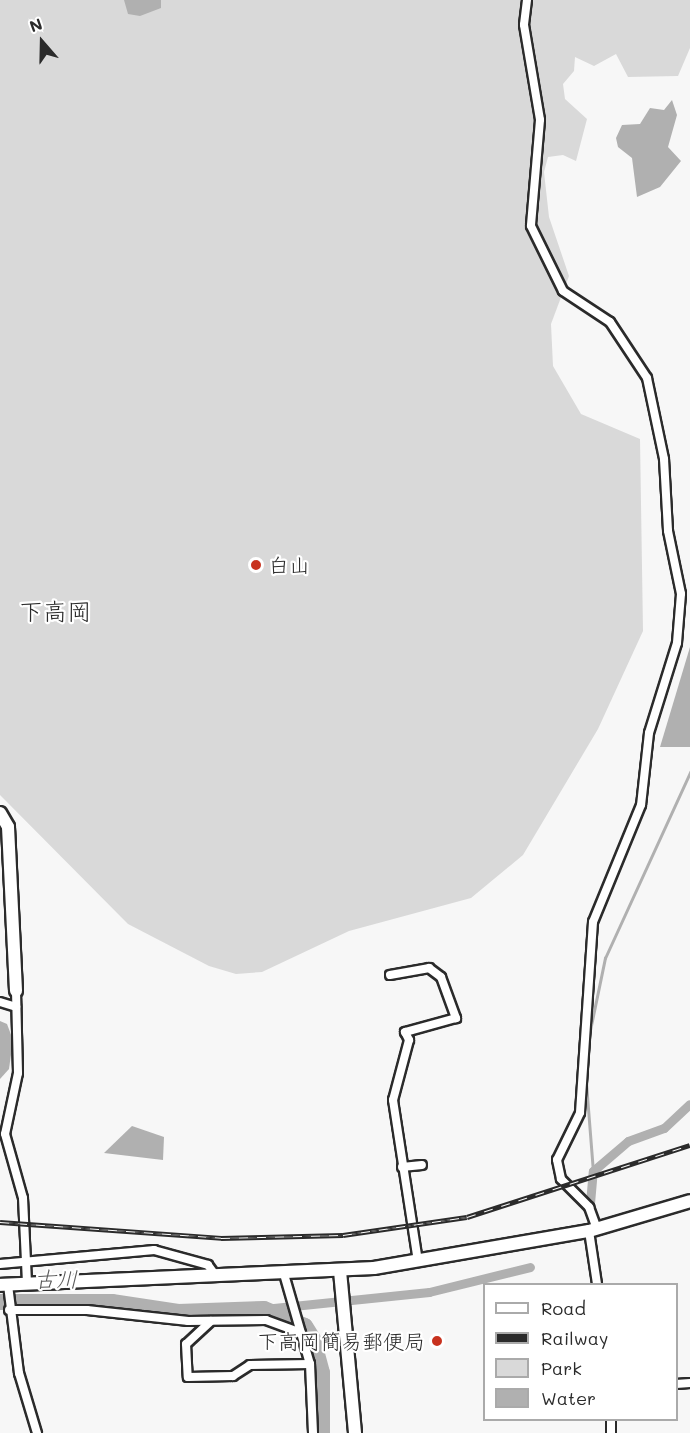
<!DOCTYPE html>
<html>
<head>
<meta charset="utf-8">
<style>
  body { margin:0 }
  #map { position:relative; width:690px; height:1433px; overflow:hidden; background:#f7f7f7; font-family:Mali,"Klee One",sans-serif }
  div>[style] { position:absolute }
  .green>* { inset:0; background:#d9d9d9 }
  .water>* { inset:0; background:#b0b0b0 }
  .stream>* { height:3px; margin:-1.5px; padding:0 1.5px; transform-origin:1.5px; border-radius:1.5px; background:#b0b0b0 }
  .canal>* { height:9px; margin:-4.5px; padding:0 4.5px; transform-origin:4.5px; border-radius:4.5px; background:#b0b0b0 }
  .river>* { height:16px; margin:-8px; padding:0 8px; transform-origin:8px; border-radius:8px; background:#b0b0b0 }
  .roads { filter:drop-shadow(2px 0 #2b2b2b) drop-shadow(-2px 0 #2b2b2b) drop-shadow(0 2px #2b2b2b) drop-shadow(0 -2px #2b2b2b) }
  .street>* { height:8px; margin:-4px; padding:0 4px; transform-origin:4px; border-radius:4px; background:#fff }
  .secondary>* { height:12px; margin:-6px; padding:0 6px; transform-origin:6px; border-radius:6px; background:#fff }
  .rail>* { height:5px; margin-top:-2.5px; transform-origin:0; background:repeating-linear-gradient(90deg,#fff 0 9px,#2b2b2b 0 18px); box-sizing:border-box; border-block:2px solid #2b2b2b }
  .dots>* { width:16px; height:16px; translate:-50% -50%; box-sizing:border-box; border:3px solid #fff; border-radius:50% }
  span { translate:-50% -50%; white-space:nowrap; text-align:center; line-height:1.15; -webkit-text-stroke:4.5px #fff; paint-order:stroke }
  .poi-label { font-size:21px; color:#2b2b2b }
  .left { translate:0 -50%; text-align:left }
  .right { translate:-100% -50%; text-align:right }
  .water-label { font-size:22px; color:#5a5a5a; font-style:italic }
  .quarter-label { font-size:24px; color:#2b2b2b }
  .legend { position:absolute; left:483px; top:1283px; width:195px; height:138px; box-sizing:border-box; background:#fff; border:2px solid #aaa; margin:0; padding:8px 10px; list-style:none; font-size:18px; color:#2b2b2b }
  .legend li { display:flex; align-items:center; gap:12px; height:30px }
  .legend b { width:30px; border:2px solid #aaa }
  .north { position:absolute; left:12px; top:12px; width:60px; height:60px; -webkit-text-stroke:4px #fff; paint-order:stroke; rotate:340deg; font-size:16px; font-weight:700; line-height:24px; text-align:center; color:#2b2b2b }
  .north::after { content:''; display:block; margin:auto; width:21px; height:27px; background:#2b2b2b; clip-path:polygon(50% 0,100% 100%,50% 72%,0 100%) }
</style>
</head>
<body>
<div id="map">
  <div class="green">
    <div style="clip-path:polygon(0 0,690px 0,690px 48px,678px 76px,628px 77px,616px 54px,594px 66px,575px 57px,574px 71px,563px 84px,565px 99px,587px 119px,576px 161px,563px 155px,548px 157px,544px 172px,549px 217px,569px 276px,551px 324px,553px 366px,581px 414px,640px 439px,643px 631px,598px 729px,523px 855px,471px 898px,349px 931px,262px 972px,236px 974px,209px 966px,128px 924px,0 795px)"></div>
  </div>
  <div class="water">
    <div style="clip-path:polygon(124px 0,161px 0,161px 8px,140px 16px,128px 14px)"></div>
    <div style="clip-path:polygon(672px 100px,677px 115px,668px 147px,681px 161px,660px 187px,637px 197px,632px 158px,618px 147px,616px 138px,622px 125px,640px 124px,650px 108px,664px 110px)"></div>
    <div style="clip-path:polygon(690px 647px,690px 747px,660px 747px)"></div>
    <div style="clip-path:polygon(0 1021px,7px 1024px,13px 1040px,9px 1069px,0 1079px)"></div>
    <div style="clip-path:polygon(132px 1126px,164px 1137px,163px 1160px,104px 1153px)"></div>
  </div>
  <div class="stream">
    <div style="left:589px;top:1035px;width:79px;rotate:-78.3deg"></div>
    <div style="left:605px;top:958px;width:205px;rotate:-65.4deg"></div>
    <div style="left:586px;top:1083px;width:88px;rotate:85.5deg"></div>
  </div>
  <div class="canal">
    <div style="left:590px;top:1203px;width:32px;rotate:-85deg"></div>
    <div style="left:593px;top:1171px;width:46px;rotate:-40.6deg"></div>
    <div style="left:628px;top:1141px;width:38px;rotate:-20deg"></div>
    <div style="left:664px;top:1128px;width:35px;rotate:-43deg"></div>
    <div style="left:264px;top:1309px;width:166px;rotate:-5.9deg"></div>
    <div style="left:429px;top:1292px;width:104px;rotate:-13.9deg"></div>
  </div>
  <div class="river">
    <div style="left:0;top:1302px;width:112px"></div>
    <div style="left:112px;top:1302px;width:67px;rotate:8.6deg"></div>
    <div style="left:178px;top:1312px;width:86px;rotate:-2deg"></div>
    <div style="left:264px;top:1309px;width:44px;rotate:22.5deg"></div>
    <div style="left:305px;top:1326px;width:15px;rotate:58deg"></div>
    <div style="left:313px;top:1339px;width:35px;rotate:75deg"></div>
    <div style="left:322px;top:1373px;width:60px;rotate:90deg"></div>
  </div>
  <div class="roads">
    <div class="street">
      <div style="left:527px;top:0;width:25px;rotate:97deg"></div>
      <div style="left:524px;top:25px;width:96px;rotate:80.4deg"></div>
      <div style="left:540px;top:120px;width:106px;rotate:94.9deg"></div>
      <div style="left:531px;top:226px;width:72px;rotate:63.8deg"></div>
      <div style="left:563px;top:291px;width:56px;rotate:33.4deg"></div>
      <div style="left:610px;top:322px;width:67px;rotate:56.5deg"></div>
      <div style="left:647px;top:378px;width:83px;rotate:78.1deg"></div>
      <div style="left:664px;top:459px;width:72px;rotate:86.8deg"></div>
      <div style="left:668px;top:531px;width:64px;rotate:78.3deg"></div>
      <div style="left:681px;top:594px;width:49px;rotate:94.7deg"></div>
      <div style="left:677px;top:643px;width:94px;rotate:107.3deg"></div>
      <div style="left:649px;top:733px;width:72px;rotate:96.3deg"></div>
      <div style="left:641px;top:805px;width:126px;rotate:112.3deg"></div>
      <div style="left:593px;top:922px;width:191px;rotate:93.9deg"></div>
      <div style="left:580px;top:1113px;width:52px;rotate:116.1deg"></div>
      <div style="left:557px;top:1160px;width:19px;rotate:78deg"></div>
      <div style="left:561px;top:1179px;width:40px;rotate:45deg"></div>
      <div style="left:589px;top:1207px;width:23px;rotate:70deg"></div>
      <div style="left:390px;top:975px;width:40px;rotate:-10deg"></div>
      <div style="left:429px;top:968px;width:15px;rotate:37deg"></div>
      <div style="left:441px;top:977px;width:44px;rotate:69.9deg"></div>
      <div style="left:456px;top:1018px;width:53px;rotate:164.6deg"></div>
      <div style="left:405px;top:1032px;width:9px;rotate:63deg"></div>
      <div style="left:409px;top:1040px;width:62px;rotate:104.9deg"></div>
      <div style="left:393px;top:1100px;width:164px;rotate:81.2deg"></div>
      <div style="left:16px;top:991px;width:82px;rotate:88.6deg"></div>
      <div style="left:18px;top:1073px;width:62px;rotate:102deg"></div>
      <div style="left:5px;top:1134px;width:66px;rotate:74.3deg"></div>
      <div style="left:23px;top:1198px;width:86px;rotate:87.3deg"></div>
      <div style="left:0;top:1002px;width:17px;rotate:17deg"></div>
      <div style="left:402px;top:1167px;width:20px;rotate:-6deg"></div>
      <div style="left:589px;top:1231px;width:54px;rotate:81.4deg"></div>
      <div style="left:0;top:1264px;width:155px;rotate:-5.2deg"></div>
      <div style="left:154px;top:1250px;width:56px;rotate:15.5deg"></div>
      <div style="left:208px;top:1265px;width:14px;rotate:54deg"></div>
      <div style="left:284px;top:1274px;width:94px;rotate:73.9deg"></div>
      <div style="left:310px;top:1364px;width:69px;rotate:87.5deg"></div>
      <div style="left:8px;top:1285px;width:89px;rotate:82.9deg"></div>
      <div style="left:19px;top:1373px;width:63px;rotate:73.3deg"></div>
      <div style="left:9px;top:1310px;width:78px"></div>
      <div style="left:87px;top:1310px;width:102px;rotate:6.2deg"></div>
      <div style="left:188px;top:1321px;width:78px;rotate:-0.7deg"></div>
      <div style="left:266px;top:1320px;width:37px;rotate:20deg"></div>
      <div style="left:211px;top:1321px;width:34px;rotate:137deg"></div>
      <div style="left:186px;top:1344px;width:33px;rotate:87deg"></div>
      <div style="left:188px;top:1377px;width:45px;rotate:-1.3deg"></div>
      <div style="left:233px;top:1376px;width:20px;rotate:-33deg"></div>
      <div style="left:250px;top:1365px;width:60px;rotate:-1deg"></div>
      <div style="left:676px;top:1384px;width:14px;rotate:-4deg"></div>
      <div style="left:611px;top:1433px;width:13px;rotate:-90deg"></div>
    </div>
    <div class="secondary">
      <div style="left:0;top:813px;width:16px;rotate:60deg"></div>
      <div style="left:8px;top:827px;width:164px;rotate:87.2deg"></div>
      <div style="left:340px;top:1271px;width:163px;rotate:84.7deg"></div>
      <div style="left:0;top:1285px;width:374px;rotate:-2.6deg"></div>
      <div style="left:374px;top:1268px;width:218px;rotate:-9.8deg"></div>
      <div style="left:589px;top:1231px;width:105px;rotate:-16.5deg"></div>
    </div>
  </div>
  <div class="rail">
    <div style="left:0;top:1222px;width:222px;rotate:4.1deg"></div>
    <div style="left:221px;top:1238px;width:122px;rotate:-1.4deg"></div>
    <div style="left:343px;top:1235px;width:125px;rotate:-8.3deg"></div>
    <div style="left:467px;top:1217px;width:234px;rotate:-17.9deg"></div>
  </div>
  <div class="dots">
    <div style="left:256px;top:565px;background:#c8321e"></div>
    <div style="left:437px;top:1341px;background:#c8321e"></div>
  </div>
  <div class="poi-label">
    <span class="left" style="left:268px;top:565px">白山</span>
    <span class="right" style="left:425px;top:1341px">下高岡簡易郵便局</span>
  </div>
  <div class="water-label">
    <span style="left:56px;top:1279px">古川</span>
  </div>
  <div class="quarter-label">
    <span style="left:55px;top:611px">下高岡</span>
  </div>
  <ul class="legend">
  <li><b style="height:8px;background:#fff"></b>Road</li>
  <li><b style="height:8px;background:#2b2b2b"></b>Railway</li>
  <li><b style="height:16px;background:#d9d9d9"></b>Park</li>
  <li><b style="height:16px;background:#b0b0b0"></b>Water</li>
  </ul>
  <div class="north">N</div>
</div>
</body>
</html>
